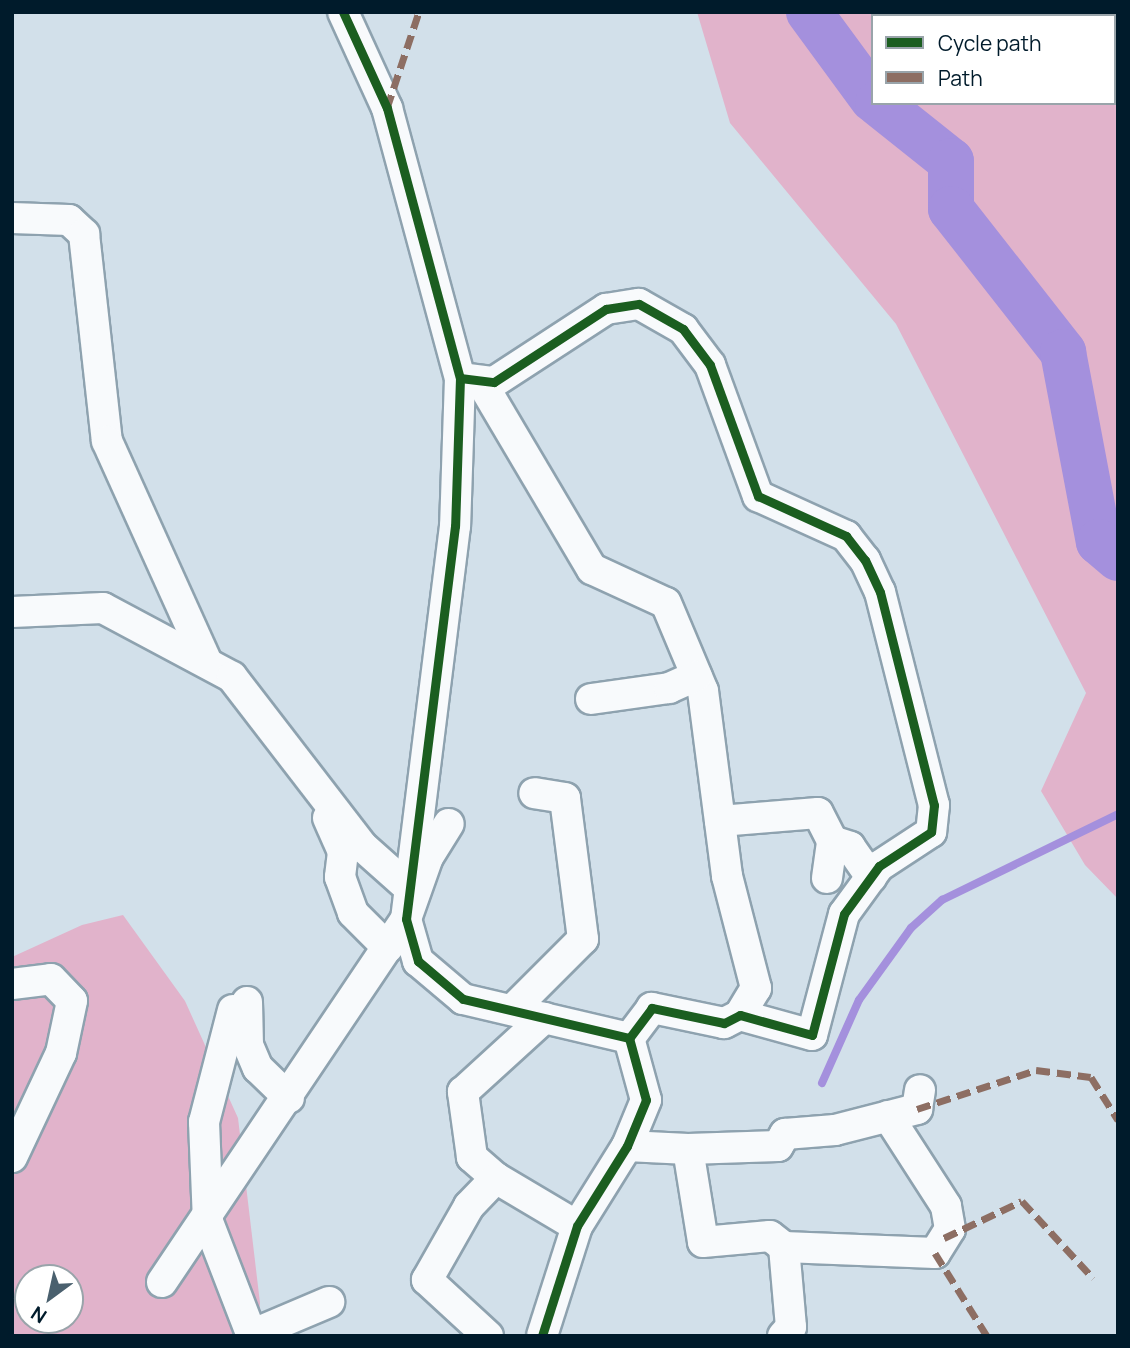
<!DOCTYPE html>
<html>
<head>
<meta charset="utf-8">
<style>
  body { margin:0 }
  #map { position:relative; width:1130px; height:1348px; overflow:hidden; background:#d2e0ea; font-family:Manrope,sans-serif }
  div>[style] { position:absolute }
  .green>* { inset:0; background:#e1b3cb }
  .stream>* { height:8px; margin:-4px; padding:0 4px; transform-origin:4px; border-radius:4px; background:#a490dd }
  .river>* { height:46px; margin:-23px; padding:0 23px; transform-origin:23px; border-radius:23px; background:#a490dd }
  .roads { filter:drop-shadow(2px 0 #8ea2af) drop-shadow(-2px 0 #8ea2af) drop-shadow(0 2px #8ea2af) drop-shadow(0 -2px #8ea2af) }
  .minor>* { height:30px; margin:-15px; padding:0 15px; transform-origin:15px; border-radius:15px; background:#f8fafc }
  .quiet>* { height:7px; margin-top:-3.5px; transform-origin:0; background:repeating-linear-gradient(90deg,#8d6e63 0 14px,transparent 0 21px) }
  .cycleway>* { height:9px; margin:-4.5px; padding:0 4.5px; transform-origin:4.5px; border-radius:4.5px; background:#1b5e20 }
  span { translate:-50% -50%; white-space:nowrap; text-align:center; line-height:1.15; -webkit-text-stroke:5px #fff; paint-order:stroke }
  .frame { position:absolute; inset:0; border:14px solid #001b2b; pointer-events:none }
  .legend { position:absolute; left:871px; top:14px; width:245px; height:91px; box-sizing:border-box; background:#fff; border:2px solid #99a4aa; margin:0; padding:9px 12px; list-style:none; font-size:21px; color:#001b2b }
  .legend li { display:flex; align-items:center; gap:14px; height:35px }
  .legend b { width:35px; border:2px solid #99a4aa }
  .north { position:absolute; left:14px; top:1264px; width:70px; height:70px; box-sizing:border-box; background:#fff; border:2px solid #99a4aa; border-radius:50%; rotate:213deg; font-size:19px; font-weight:700; line-height:28px; text-align:center; color:#001b2b }
  .north::after { content:''; display:block; margin:auto; width:24px; height:32px; background:#4a606e; clip-path:polygon(50% 0,100% 100%,50% 72%,0 100%) }
</style>
</head>
<body>
<div id="map">
  <div class="green">
    <div style="clip-path:polygon(evenodd,697px 12px,1118px 12px,1118px 899px,1085px 865px,1041px 791px,1086px 693px,896px 324px,730px 123px,697px 12px,873px 16px,1114px 16px,1114px 103px,873px 103px,873px 16px)"></div>
    <div style="clip-path:polygon(evenodd,123px 915px,185px 1001px,238px 1118px,260px 1303px,257px 1336px,12px 1336px,12px 957px,82px 925px,123px 915px,28px 1278px,70px 1278px,70px 1320px,28px 1320px,28px 1278px)"></div>
  </div>
  <div class="stream">
    <div style="left:822px;top:1083px;width:91px;rotate:-66deg"></div>
    <div style="left:859px;top:1000px;width:89px;rotate:-54.2deg"></div>
    <div style="left:911px;top:928px;width:42px;rotate:-42.1deg"></div>
    <div style="left:942px;top:900px;width:196px;rotate:-26deg"></div>
  </div>
  <div class="river">
    <div style="left:809px;top:12px;width:108px;rotate:53.7deg"></div>
    <div style="left:878px;top:103px;width:93px;rotate:38.5deg"></div>
    <div style="left:951px;top:161px;width:48px;rotate:90deg"></div>
    <div style="left:951px;top:209px;width:182px;rotate:51.9deg"></div>
    <div style="left:1063px;top:352px;width:193px;rotate:79.3deg"></div>
    <div style="left:1099px;top:542px;width:25px;rotate:40deg"></div>
  </div>
  <div class="roads">
    <div class="minor">
      <div style="left:343px;top:12px;width:106px;rotate:65.4deg"></div>
      <div style="left:387px;top:108px;width:280px;rotate:74.9deg"></div>
      <div style="left:460px;top:378px;width:148px;rotate:91.9deg"></div>
      <div style="left:455px;top:526px;width:396px;rotate:97.1deg"></div>
      <div style="left:406px;top:919px;width:44px;rotate:74.1deg"></div>
      <div style="left:418px;top:961px;width:59px;rotate:40.2deg"></div>
      <div style="left:463px;top:999px;width:171px;rotate:13.2deg"></div>
      <div style="left:629px;top:1038px;width:64px;rotate:74.7deg"></div>
      <div style="left:646px;top:1100px;width:50px;rotate:112.4deg"></div>
      <div style="left:627px;top:1146px;width:94px;rotate:122deg"></div>
      <div style="left:577px;top:1226px;width:115px;rotate:107.7deg"></div>
      <div style="left:12px;top:218px;width:57px;rotate:2deg"></div>
      <div style="left:69px;top:220px;width:21px;rotate:43deg"></div>
      <div style="left:84px;top:234px;width:208px;rotate:83.7deg"></div>
      <div style="left:107px;top:441px;width:243px;rotate:65.7deg"></div>
      <div style="left:460px;top:378px;width:34px;rotate:7deg"></div>
      <div style="left:494px;top:382px;width:134px;rotate:-33.1deg"></div>
      <div style="left:606px;top:309px;width:33px;rotate:-9deg"></div>
      <div style="left:639px;top:304px;width:51px;rotate:29.6deg"></div>
      <div style="left:683px;top:329px;width:45px;rotate:53.1deg"></div>
      <div style="left:710px;top:365px;width:140px;rotate:69.9deg"></div>
      <div style="left:758px;top:496px;width:97px;rotate:24.4deg"></div>
      <div style="left:846px;top:536px;width:31px;rotate:52deg"></div>
      <div style="left:865px;top:560px;width:35px;rotate:65deg"></div>
      <div style="left:880px;top:592px;width:220px;rotate:75.8deg"></div>
      <div style="left:934px;top:805px;width:27px;rotate:96deg"></div>
      <div style="left:931px;top:832px;width:62px;rotate:146.8deg"></div>
      <div style="left:879px;top:866px;width:59px;rotate:126.1deg"></div>
      <div style="left:844px;top:914px;width:125px;rotate:104.8deg"></div>
      <div style="left:812px;top:1035px;width:75px;rotate:-164.5deg"></div>
      <div style="left:740px;top:1015px;width:18px;rotate:153deg"></div>
      <div style="left:724px;top:1023px;width:74px;rotate:-168.2deg"></div>
      <div style="left:652px;top:1008px;width:38px;rotate:127deg"></div>
      <div style="left:483px;top:385px;width:214px;rotate:59.4deg"></div>
      <div style="left:592px;top:569px;width:81px;rotate:24.7deg"></div>
      <div style="left:666px;top:603px;width:95px;rotate:67.2deg"></div>
      <div style="left:703px;top:691px;width:187px;rotate:82.6deg"></div>
      <div style="left:727px;top:876px;width:116px;rotate:75.5deg"></div>
      <div style="left:756px;top:988px;width:31px;rotate:121deg"></div>
      <div style="left:12px;top:612px;width:91px;rotate:-2.5deg"></div>
      <div style="left:103px;top:608px;width:146px;rotate:28.1deg"></div>
      <div style="left:232px;top:677px;width:213px;rotate:52.4deg"></div>
      <div style="left:362px;top:846px;width:59px;rotate:41.6deg"></div>
      <div style="left:591px;top:699px;width:79px;rotate:-8deg"></div>
      <div style="left:669px;top:688px;width:30px;rotate:-24deg"></div>
      <div style="left:328px;top:818px;width:37px;rotate:66deg"></div>
      <div style="left:343px;top:852px;width:25px;rotate:97deg"></div>
      <div style="left:340px;top:877px;width:38px;rotate:70deg"></div>
      <div style="left:353px;top:913px;width:49px;rotate:45deg"></div>
      <div style="left:720px;top:821px;width:98px;rotate:-4.7deg"></div>
      <div style="left:818px;top:813px;width:31px;rotate:63deg"></div>
      <div style="left:832px;top:841px;width:19px;rotate:18deg"></div>
      <div style="left:850px;top:847px;width:37px;rotate:55deg"></div>
      <div style="left:827px;top:878px;width:37px;rotate:-82deg"></div>
      <div style="left:12px;top:984px;width:39px;rotate:-7deg"></div>
      <div style="left:51px;top:979px;width:30px;rotate:46deg"></div>
      <div style="left:72px;top:1001px;width:53px;rotate:101.9deg"></div>
      <div style="left:61px;top:1053px;width:115px;rotate:115.2deg"></div>
      <div style="left:247px;top:1002px;width:43px;rotate:88.7deg"></div>
      <div style="left:248px;top:1045px;width:25px;rotate:67deg"></div>
      <div style="left:258px;top:1068px;width:43px;rotate:44.1deg"></div>
      <div style="left:513px;top:1009px;width:99px;rotate:-45deg"></div>
      <div style="left:583px;top:939px;width:142px;rotate:-97.3deg"></div>
      <div style="left:565px;top:798px;width:31px;rotate:-171deg"></div>
      <div style="left:233px;top:1010px;width:116px;rotate:104.5deg"></div>
      <div style="left:204px;top:1122px;width:100px;rotate:87.7deg"></div>
      <div style="left:208px;top:1222px;width:122px;rotate:68.9deg"></div>
      <div style="left:627px;top:1146px;width:61px;rotate:2.8deg"></div>
      <div style="left:688px;top:1149px;width:94px;rotate:80.8deg"></div>
      <div style="left:703px;top:1242px;width:67px;rotate:-5.1deg"></div>
      <div style="left:770px;top:1236px;width:18px;rotate:38deg"></div>
      <div style="left:784px;top:1247px;width:80px;rotate:85deg"></div>
      <div style="left:791px;top:1327px;width:12px;rotate:132deg"></div>
      <div style="left:688px;top:1149px;width:90px;rotate:-1.9deg"></div>
      <div style="left:778px;top:1146px;width:14px;rotate:-60deg"></div>
      <div style="left:785px;top:1134px;width:50px;rotate:-4.6deg"></div>
      <div style="left:835px;top:1130px;width:85px;rotate:-14.4deg"></div>
      <div style="left:917px;top:1109px;width:19px;rotate:-81deg"></div>
      <div style="left:496px;top:1178px;width:32px;rotate:-139deg"></div>
      <div style="left:472px;top:1157px;width:66px;rotate:-97.9deg"></div>
      <div style="left:463px;top:1092px;width:110px;rotate:-42.4deg"></div>
      <div style="left:784px;top:1247px;width:151px;rotate:2.3deg"></div>
      <div style="left:935px;top:1253px;width:28px;rotate:-58deg"></div>
      <div style="left:950px;top:1229px;width:23px;rotate:-100deg"></div>
      <div style="left:946px;top:1206px;width:107px;rotate:-122.8deg"></div>
      <div style="left:162px;top:1282px;width:437px;rotate:-56.1deg"></div>
      <div style="left:406px;top:919px;width:66px;rotate:-70.5deg"></div>
      <div style="left:428px;top:857px;width:39px;rotate:-58deg"></div>
      <div style="left:251px;top:1335px;width:85px;rotate:-22.9deg"></div>
      <div style="left:488px;top:1336px;width:83px;rotate:-137.4deg"></div>
      <div style="left:427px;top:1280px;width:85px;rotate:-60.4deg"></div>
      <div style="left:469px;top:1206px;width:39px;rotate:-46deg"></div>
      <div style="left:496px;top:1178px;width:94px;rotate:30.7deg"></div>
    </div>
  </div>
  <div class="quiet">
    <div style="left:387px;top:108px;width:101px;rotate:-71.6deg"></div>
    <div style="left:917px;top:1109px;width:125px;rotate:-18.1deg"></div>
    <div style="left:1036px;top:1070px;width:55px;rotate:7.3deg"></div>
    <div style="left:1091px;top:1077px;width:51px;rotate:57.9deg"></div>
    <div style="left:944px;top:1238px;width:86px;rotate:-25.4deg"></div>
    <div style="left:1022px;top:1201px;width:105px;rotate:47.3deg"></div>
    <div style="left:935px;top:1253px;width:98px;rotate:57.9deg"></div>
  </div>
  <div class="cycleway">
    <div style="left:343px;top:12px;width:106px;rotate:65.4deg"></div>
    <div style="left:387px;top:108px;width:280px;rotate:74.9deg"></div>
    <div style="left:460px;top:378px;width:148px;rotate:91.9deg"></div>
    <div style="left:455px;top:526px;width:396px;rotate:97.1deg"></div>
    <div style="left:406px;top:919px;width:44px;rotate:74.1deg"></div>
    <div style="left:418px;top:961px;width:59px;rotate:40.2deg"></div>
    <div style="left:463px;top:999px;width:171px;rotate:13.2deg"></div>
    <div style="left:629px;top:1038px;width:64px;rotate:74.7deg"></div>
    <div style="left:646px;top:1100px;width:50px;rotate:112.4deg"></div>
    <div style="left:627px;top:1146px;width:94px;rotate:122deg"></div>
    <div style="left:577px;top:1226px;width:115px;rotate:107.7deg"></div>
    <div style="left:460px;top:378px;width:34px;rotate:7deg"></div>
    <div style="left:494px;top:382px;width:134px;rotate:-33.1deg"></div>
    <div style="left:606px;top:309px;width:33px;rotate:-9deg"></div>
    <div style="left:639px;top:304px;width:51px;rotate:29.6deg"></div>
    <div style="left:683px;top:329px;width:45px;rotate:53.1deg"></div>
    <div style="left:710px;top:365px;width:140px;rotate:69.9deg"></div>
    <div style="left:758px;top:496px;width:97px;rotate:24.4deg"></div>
    <div style="left:846px;top:536px;width:31px;rotate:52deg"></div>
    <div style="left:865px;top:560px;width:35px;rotate:65deg"></div>
    <div style="left:880px;top:592px;width:220px;rotate:75.8deg"></div>
    <div style="left:934px;top:805px;width:27px;rotate:96deg"></div>
    <div style="left:931px;top:832px;width:62px;rotate:146.8deg"></div>
    <div style="left:879px;top:866px;width:59px;rotate:126.1deg"></div>
    <div style="left:844px;top:914px;width:125px;rotate:104.8deg"></div>
    <div style="left:812px;top:1035px;width:75px;rotate:-164.5deg"></div>
    <div style="left:740px;top:1015px;width:18px;rotate:153deg"></div>
    <div style="left:724px;top:1023px;width:74px;rotate:-168.2deg"></div>
    <div style="left:652px;top:1008px;width:38px;rotate:127deg"></div>
  </div>
  <div class="frame"></div>
  <ul class="legend">
  <li><b style="height:9px;background:#1b5e20"></b>Cycle path</li>
  <li><b style="height:9px;background:#8d6e63"></b>Path</li>
  </ul>
  <div class="north">N</div>
</div>
</body>
</html>
